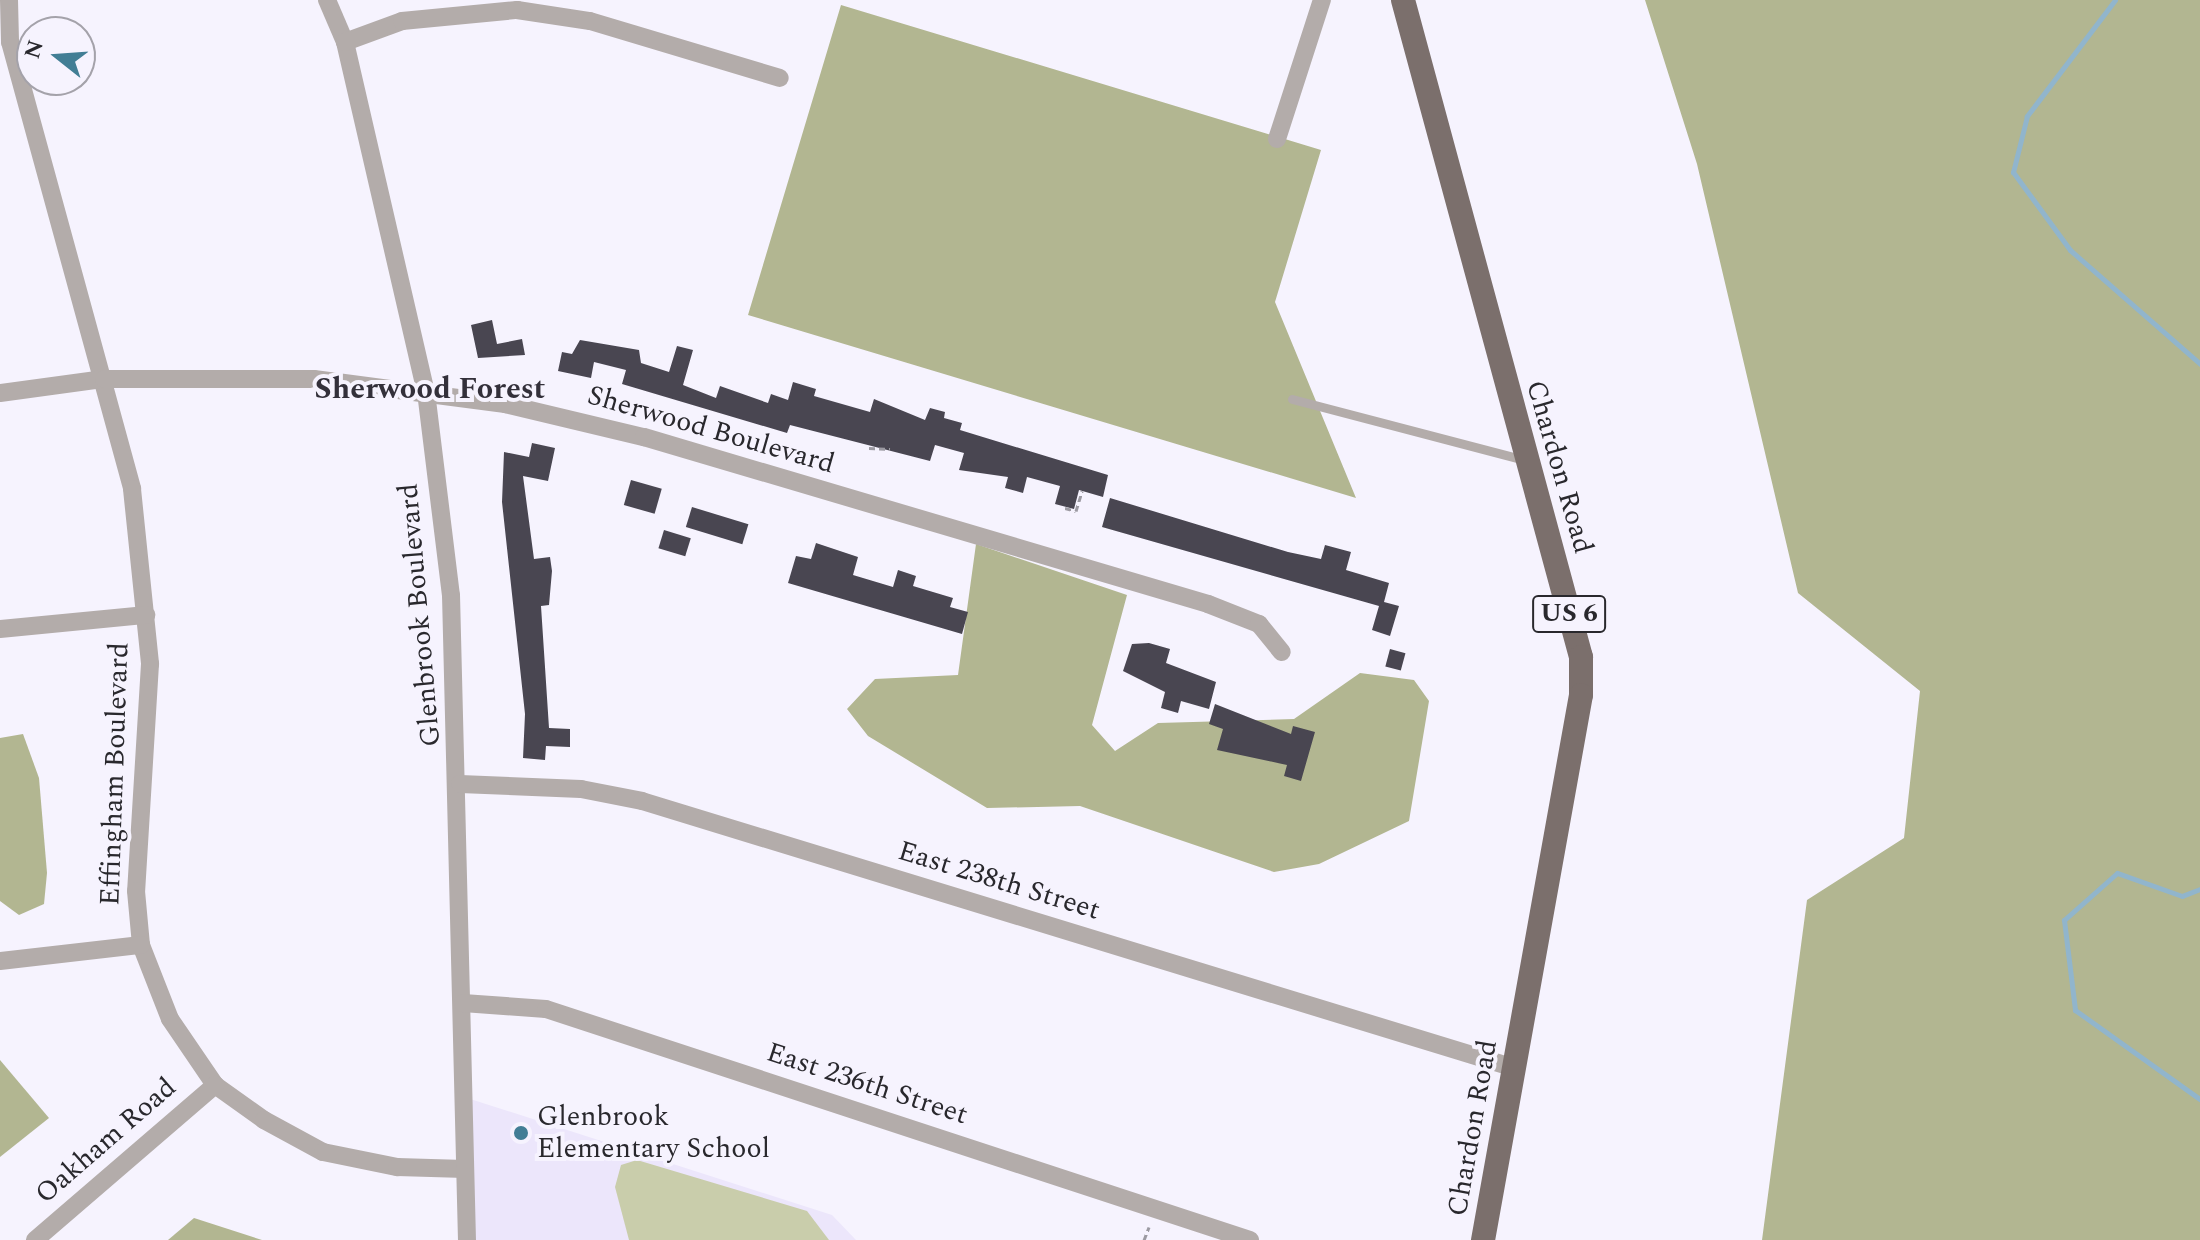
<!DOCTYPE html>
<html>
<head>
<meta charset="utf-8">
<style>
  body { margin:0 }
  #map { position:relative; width:2200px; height:1240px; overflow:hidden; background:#f6f3fe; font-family:Spectral,serif }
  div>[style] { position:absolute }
  .built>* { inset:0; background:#ece6fb }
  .green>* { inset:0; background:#c9cdab }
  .forest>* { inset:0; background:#b2b691 }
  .stream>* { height:5px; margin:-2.5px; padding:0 2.5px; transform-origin:2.5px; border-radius:2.5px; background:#91b5cc }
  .building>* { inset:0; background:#494651; transform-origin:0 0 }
  .path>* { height:3px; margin-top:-1.5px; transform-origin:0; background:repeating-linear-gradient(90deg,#9c9aa2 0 6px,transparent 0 10px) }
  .service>* { height:9px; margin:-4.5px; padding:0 4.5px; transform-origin:4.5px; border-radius:4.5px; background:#b3acaa }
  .minor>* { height:18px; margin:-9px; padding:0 9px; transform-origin:9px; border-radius:9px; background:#b3acaa }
  .primary>* { height:24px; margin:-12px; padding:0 12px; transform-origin:12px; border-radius:12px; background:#7b6f6c }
  .dots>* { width:22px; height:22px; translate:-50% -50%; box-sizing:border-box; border:4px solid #f6f3fe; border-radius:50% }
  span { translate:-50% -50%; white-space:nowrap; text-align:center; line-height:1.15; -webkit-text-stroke:8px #f6f3fe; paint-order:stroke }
  .shield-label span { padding:2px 6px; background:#f6f3fe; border:2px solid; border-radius:6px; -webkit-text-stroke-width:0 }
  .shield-label { font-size:26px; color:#29282d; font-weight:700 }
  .street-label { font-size:28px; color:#29282d }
  .poi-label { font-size:28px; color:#29282d }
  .left { translate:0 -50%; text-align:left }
  .neighbourhood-label { font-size:30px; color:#33303a; font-weight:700 }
  .north { position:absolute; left:16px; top:16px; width:80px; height:80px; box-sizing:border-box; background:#f6f3fe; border:2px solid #a4a2aa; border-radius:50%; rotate:287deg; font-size:22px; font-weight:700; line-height:32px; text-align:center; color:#29282d }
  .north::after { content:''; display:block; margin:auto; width:28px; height:36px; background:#427e95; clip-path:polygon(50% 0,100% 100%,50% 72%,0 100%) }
</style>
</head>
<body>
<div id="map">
  <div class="built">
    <div style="clip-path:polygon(464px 1097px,832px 1215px,856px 1240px,467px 1240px)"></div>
  </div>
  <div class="green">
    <div style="clip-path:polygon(637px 1160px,807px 1211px,829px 1240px,629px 1240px,615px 1187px,621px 1165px)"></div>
  </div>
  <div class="forest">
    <div style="clip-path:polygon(1645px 0,2200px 0,2200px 1240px,1762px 1240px,1807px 900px,1904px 838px,1920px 691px,1798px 593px,1697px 164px)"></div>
    <div style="clip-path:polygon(841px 5px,1321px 150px,1275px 302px,1356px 498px,748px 315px)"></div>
    <div style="clip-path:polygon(976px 544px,1127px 595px,1092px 725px,1115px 751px,1158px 723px,1294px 719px,1360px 673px,1414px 680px,1429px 701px,1409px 821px,1319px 864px,1274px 872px,1080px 806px,987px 808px,868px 736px,847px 709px,875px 679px,958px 675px)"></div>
    <div style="clip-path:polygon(23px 734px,39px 778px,47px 873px,44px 904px,19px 915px,0 901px,0 738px)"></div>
    <div style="clip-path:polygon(0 1060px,49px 1118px,0 1157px)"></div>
    <div style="clip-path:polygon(194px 1218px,262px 1240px,168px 1240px)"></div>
  </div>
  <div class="stream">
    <div style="left:2115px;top:0;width:146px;rotate:127.2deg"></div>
    <div style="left:2027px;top:116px;width:58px;rotate:104deg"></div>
    <div style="left:2013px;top:172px;width:97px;rotate:53.8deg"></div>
    <div style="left:2070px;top:250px;width:173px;rotate:41.2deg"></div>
    <div style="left:2200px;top:889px;width:19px;rotate:159deg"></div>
    <div style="left:2182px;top:896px;width:69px;rotate:-160.5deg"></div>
    <div style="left:2117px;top:873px;width:71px;rotate:138.4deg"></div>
    <div style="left:2064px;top:920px;width:91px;rotate:83deg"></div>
    <div style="left:2075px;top:1010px;width:153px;rotate:35.5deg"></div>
  </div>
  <div class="building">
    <div style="clip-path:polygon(492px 320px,497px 344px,522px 339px,525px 355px,478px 358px,471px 325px)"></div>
    <div style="clip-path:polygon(580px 340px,639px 350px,641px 363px,669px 372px,677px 346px,693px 350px,683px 385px,716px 398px,720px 386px,768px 403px,771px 394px,788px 400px,793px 382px,816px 389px,814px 396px,870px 412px,874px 399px,925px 420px,930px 408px,945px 412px,944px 418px,962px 423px,960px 430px,1108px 475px,1103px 497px,1079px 490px,1074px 509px,1055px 504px,1060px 486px,1027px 477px,1023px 493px,1005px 488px,1008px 477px,959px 470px,964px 453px,935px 445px,930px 461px,790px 425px,787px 433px,622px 384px,626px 370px,594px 362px,591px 378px,558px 371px,562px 352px,572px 354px)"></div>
    <div style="clip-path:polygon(532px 443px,555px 448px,548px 481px,523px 476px,534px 559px,550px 557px,552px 571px,549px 605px,541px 606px,549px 728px,570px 729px,570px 747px,546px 746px,545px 760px,523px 758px,525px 714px,502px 502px,504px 452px,529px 457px)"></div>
    <div style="left:631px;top:480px;width:32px;height:26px;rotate:16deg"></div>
    <div style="clip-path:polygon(1110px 498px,1288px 552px,1321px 559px,1325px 545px,1351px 552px,1346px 570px,1389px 583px,1384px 602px,1399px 606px,1390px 636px,1372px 630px,1379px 606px,1102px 527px)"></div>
    <div style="left:692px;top:507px;width:59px;height:21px;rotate:17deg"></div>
    <div style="left:664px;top:530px;width:28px;height:19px;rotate:17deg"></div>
    <div style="clip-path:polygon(816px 543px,858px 557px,853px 575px,893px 587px,898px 570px,916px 576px,913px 586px,953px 598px,950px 607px,968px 612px,962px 634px,788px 583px,796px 556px,811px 559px)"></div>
    <div style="clip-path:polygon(1149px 643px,1170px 649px,1166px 663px,1216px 682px,1209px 709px,1181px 701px,1178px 713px,1161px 708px,1165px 692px,1123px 671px,1132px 644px)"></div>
    <div style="left:1390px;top:649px;width:16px;height:18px;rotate:15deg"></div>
    <div style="clip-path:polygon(1215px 704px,1291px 734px,1293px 726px,1315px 732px,1301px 781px,1284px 776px,1287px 765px,1217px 750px,1223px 729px,1209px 724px)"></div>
  </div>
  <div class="path">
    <div style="left:869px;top:448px;width:21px;rotate:3deg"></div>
    <div style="left:1065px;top:508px;width:11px;rotate:15deg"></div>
    <div style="left:1076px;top:511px;width:21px;rotate:-73deg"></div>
    <div style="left:1144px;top:1240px;width:14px;rotate:-69deg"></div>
  </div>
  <div class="service">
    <div style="left:1292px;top:399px;width:241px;rotate:14.7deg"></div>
  </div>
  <div class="minor">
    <div style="left:9px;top:0;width:42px;rotate:88.6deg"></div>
    <div style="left:10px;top:42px;width:463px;rotate:74.7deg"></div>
    <div style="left:132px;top:489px;width:176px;rotate:84.1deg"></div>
    <div style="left:150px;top:664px;width:227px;rotate:93.5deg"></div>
    <div style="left:136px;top:891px;width:54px;rotate:84.7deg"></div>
    <div style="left:141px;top:945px;width:79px;rotate:68.6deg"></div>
    <div style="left:170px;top:1019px;width:80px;rotate:55.7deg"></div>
    <div style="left:215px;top:1085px;width:60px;rotate:35.5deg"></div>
    <div style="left:264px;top:1120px;width:67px;rotate:28.5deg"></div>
    <div style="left:323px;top:1152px;width:76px;rotate:11.5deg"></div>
    <div style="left:397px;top:1167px;width:68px;rotate:1.7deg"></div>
    <div style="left:327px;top:0;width:46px;rotate:66.8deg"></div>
    <div style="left:345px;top:42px;width:359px;rotate:77deg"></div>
    <div style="left:426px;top:392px;width:205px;rotate:83deg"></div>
    <div style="left:451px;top:595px;width:645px;rotate:88.58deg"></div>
    <div style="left:345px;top:42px;width:61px;rotate:-20.2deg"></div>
    <div style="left:402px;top:21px;width:116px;rotate:-5.5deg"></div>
    <div style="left:517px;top:10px;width:74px;rotate:8.6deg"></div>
    <div style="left:590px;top:21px;width:198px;rotate:16.7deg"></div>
    <div style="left:1277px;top:139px;width:146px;rotate:-72.1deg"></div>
    <div style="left:0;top:393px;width:105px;rotate:-7.7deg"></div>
    <div style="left:104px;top:379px;width:210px"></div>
    <div style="left:314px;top:379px;width:193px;rotate:7.5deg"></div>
    <div style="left:505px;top:404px;width:143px;rotate:13.4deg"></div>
    <div style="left:644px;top:437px;width:588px;rotate:16.49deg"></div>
    <div style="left:1208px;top:604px;width:55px;rotate:21.4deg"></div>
    <div style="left:1259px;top:624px;width:36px;rotate:51deg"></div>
    <div style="left:0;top:629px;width:147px;rotate:-5.5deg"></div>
    <div style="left:460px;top:784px;width:121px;rotate:2.4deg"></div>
    <div style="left:581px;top:789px;width:62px;rotate:11.1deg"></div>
    <div style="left:642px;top:801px;width:913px;rotate:17.01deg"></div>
    <div style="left:0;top:961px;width:142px;rotate:-6.5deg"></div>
    <div style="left:463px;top:1003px;width:83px;rotate:4.1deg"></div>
    <div style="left:546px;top:1009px;width:741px;rotate:18.17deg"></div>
    <div style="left:35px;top:1240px;width:238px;rotate:-40.7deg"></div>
  </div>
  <div class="primary">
    <div style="left:1403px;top:0;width:681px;rotate:74.84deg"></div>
    <div style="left:1581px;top:657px;width:38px;rotate:90deg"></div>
    <div style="left:1581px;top:695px;width:554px;rotate:100.19deg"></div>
  </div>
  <div class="dots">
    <div style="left:521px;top:1133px;background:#427e95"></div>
  </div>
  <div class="shield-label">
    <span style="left:1569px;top:614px">US 6</span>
  </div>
  <div class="street-label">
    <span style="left:711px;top:430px;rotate:16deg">Sherwood Boulevard</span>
    <span style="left:1559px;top:467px;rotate:74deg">Chardon Road</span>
    <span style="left:420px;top:615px;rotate:-95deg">Glenbrook Boulevard</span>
    <span style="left:115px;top:774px;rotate:-88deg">Effingham Boulevard</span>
    <span style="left:999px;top:881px;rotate:17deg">East 238th Street</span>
    <span style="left:867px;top:1084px;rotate:18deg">East 236th Street</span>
    <span style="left:1473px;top:1128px;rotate:-80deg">Chardon Road</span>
    <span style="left:106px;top:1141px;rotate:-41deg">Oakham Road</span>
  </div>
  <div class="poi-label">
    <span class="left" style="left:537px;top:1133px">Glenbrook<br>Elementary School</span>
  </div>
  <div class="neighbourhood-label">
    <span style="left:430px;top:389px">Sherwood Forest</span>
  </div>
  <div class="north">N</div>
</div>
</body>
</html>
